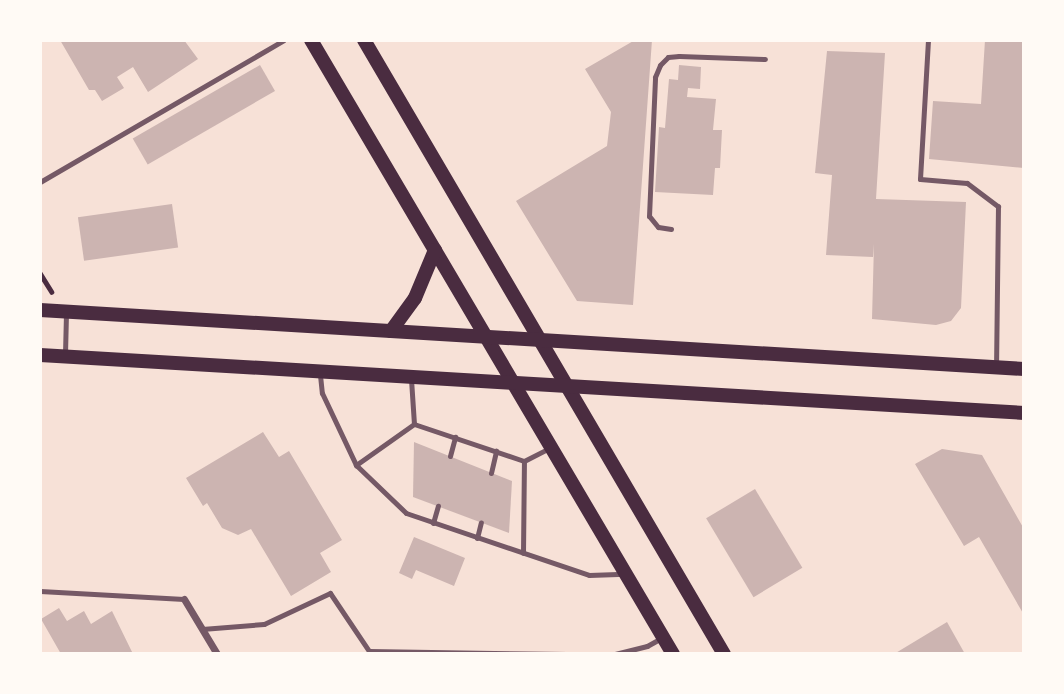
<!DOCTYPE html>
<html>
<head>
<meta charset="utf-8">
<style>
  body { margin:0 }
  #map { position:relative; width:1064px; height:694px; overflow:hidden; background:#f7e1d7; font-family:"Archivo Narrow",sans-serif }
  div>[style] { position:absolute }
  .building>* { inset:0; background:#ccb4b1; transform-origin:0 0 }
  .path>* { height:4.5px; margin:-2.25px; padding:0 2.25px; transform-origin:2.25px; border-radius:2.25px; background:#4a2c40 }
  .service>* { height:5px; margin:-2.5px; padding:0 2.5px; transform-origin:2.5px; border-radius:2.5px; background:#755966 }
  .minor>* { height:7px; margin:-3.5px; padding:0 3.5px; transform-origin:3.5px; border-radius:3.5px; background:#755966 }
  .secondary>* { height:14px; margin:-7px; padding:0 7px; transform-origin:7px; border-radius:7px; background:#4a2c40 }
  span { translate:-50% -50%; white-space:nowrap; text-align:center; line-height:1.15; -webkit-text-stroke:5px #fffaf5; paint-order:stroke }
  .frame { position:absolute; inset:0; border:42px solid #fffaf5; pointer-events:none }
</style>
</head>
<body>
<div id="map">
  <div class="building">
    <div style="clip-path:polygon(60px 40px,184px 40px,198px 59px,148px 92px,133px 67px,117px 77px,124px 88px,102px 101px,95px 90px,89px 90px)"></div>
    <div style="clip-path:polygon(635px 40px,652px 40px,633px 305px,577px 301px,516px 201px,607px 146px,611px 112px,585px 69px)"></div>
    <div style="clip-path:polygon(985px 40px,1024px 40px,1024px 168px,929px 159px,933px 101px,981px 104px)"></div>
    <div style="clip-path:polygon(827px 51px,885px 53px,876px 199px,966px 202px,961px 308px,951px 321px,936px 325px,872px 319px,874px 244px,873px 257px,826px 255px,832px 175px,815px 173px)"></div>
    <div style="left:260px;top:65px;width:30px;height:147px;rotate:60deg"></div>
    <div style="clip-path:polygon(679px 65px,701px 67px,700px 89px,688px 88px,687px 97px,716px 99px,713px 130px,722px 130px,720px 168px,715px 168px,713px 195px,655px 192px,659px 127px,665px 128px,669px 79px,678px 80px)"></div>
    <div style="left:172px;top:204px;width:44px;height:95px;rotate:82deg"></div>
    <div style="clip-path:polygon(263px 432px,279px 457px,289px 451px,342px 540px,320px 553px,331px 572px,291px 596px,251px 529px,238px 535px,222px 528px,207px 503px,203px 506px,186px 478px)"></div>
    <div style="clip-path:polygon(414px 442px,512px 481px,509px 533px,413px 497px)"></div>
    <div style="clip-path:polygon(942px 449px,982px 455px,1024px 529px,1024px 615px,979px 537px,964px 546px,915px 464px)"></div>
    <div style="left:755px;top:489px;width:92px;height:57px;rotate:59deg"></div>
    <div style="clip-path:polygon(414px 537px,465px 558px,454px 586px,416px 570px,412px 579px,399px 573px)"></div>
    <div style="clip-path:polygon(59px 608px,67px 621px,84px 611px,91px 624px,112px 611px,133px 654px,61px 654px,41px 619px)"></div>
    <div style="clip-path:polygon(947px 622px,965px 654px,894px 654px)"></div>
  </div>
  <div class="path">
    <div style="left:40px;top:273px;width:22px;rotate:58deg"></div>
  </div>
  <div class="service">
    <div style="left:928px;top:40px;width:139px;rotate:93.3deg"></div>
    <div style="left:920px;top:179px;width:47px;rotate:4.9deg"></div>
    <div style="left:967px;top:183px;width:39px;rotate:37deg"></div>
    <div style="left:998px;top:206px;width:161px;rotate:90.7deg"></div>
    <div style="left:40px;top:182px;width:282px;rotate:-30.2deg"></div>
    <div style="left:671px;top:229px;width:13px;rotate:-171deg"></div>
    <div style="left:658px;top:227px;width:14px;rotate:-129deg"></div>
    <div style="left:649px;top:216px;width:139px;rotate:-87.5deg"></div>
    <div style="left:655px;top:77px;width:13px;rotate:-67deg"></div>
    <div style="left:660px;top:65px;width:11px;rotate:-45deg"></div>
    <div style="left:668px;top:57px;width:11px;rotate:-5deg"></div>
    <div style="left:679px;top:56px;width:86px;rotate:2deg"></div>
    <div style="left:65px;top:354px;width:42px;rotate:-88.6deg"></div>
    <div style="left:320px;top:375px;width:18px;rotate:84deg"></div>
    <div style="left:322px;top:393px;width:80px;rotate:64.7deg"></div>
    <div style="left:356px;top:465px;width:69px;rotate:43.8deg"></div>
    <div style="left:406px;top:513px;width:193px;rotate:18.7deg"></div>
    <div style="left:589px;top:575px;width:36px;rotate:-2deg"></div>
    <div style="left:411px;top:379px;width:45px;rotate:86.2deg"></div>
    <div style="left:414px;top:424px;width:116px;rotate:18.6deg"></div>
    <div style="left:450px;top:456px;width:20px;rotate:-75deg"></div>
    <div style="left:356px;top:465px;width:71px;rotate:-35.3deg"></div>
    <div style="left:491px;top:473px;width:23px;rotate:-77deg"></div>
    <div style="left:433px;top:523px;width:18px;rotate:-74deg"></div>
    <div style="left:477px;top:538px;width:16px;rotate:-76deg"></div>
    <div style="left:523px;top:553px;width:92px;rotate:-89.4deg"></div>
    <div style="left:524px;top:461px;width:30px;rotate:-27deg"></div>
    <div style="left:40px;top:591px;width:144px;rotate:3.2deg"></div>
    <div style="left:202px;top:629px;width:62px;rotate:-4.6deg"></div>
    <div style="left:264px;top:624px;width:73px;rotate:-25.2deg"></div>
    <div style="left:330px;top:593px;width:70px;rotate:56.1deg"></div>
    <div style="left:369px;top:651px;width:198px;rotate:0.9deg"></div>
    <div style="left:615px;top:654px;width:33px;rotate:-14deg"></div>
    <div style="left:647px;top:646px;width:18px;rotate:-29deg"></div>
  </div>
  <div class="minor">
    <div style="left:184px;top:599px;width:64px;rotate:59deg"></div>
  </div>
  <div class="secondary">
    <div style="left:311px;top:40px;width:713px;rotate:59.48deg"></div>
    <div style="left:364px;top:40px;width:712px;rotate:59.62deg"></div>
    <div style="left:40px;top:310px;width:986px;rotate:3.43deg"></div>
    <div style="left:391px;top:331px;width:41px;rotate:-54deg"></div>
    <div style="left:415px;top:298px;width:52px;rotate:-67.4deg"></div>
    <div style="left:40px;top:355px;width:986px;rotate:3.37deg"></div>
  </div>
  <div class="frame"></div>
</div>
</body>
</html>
